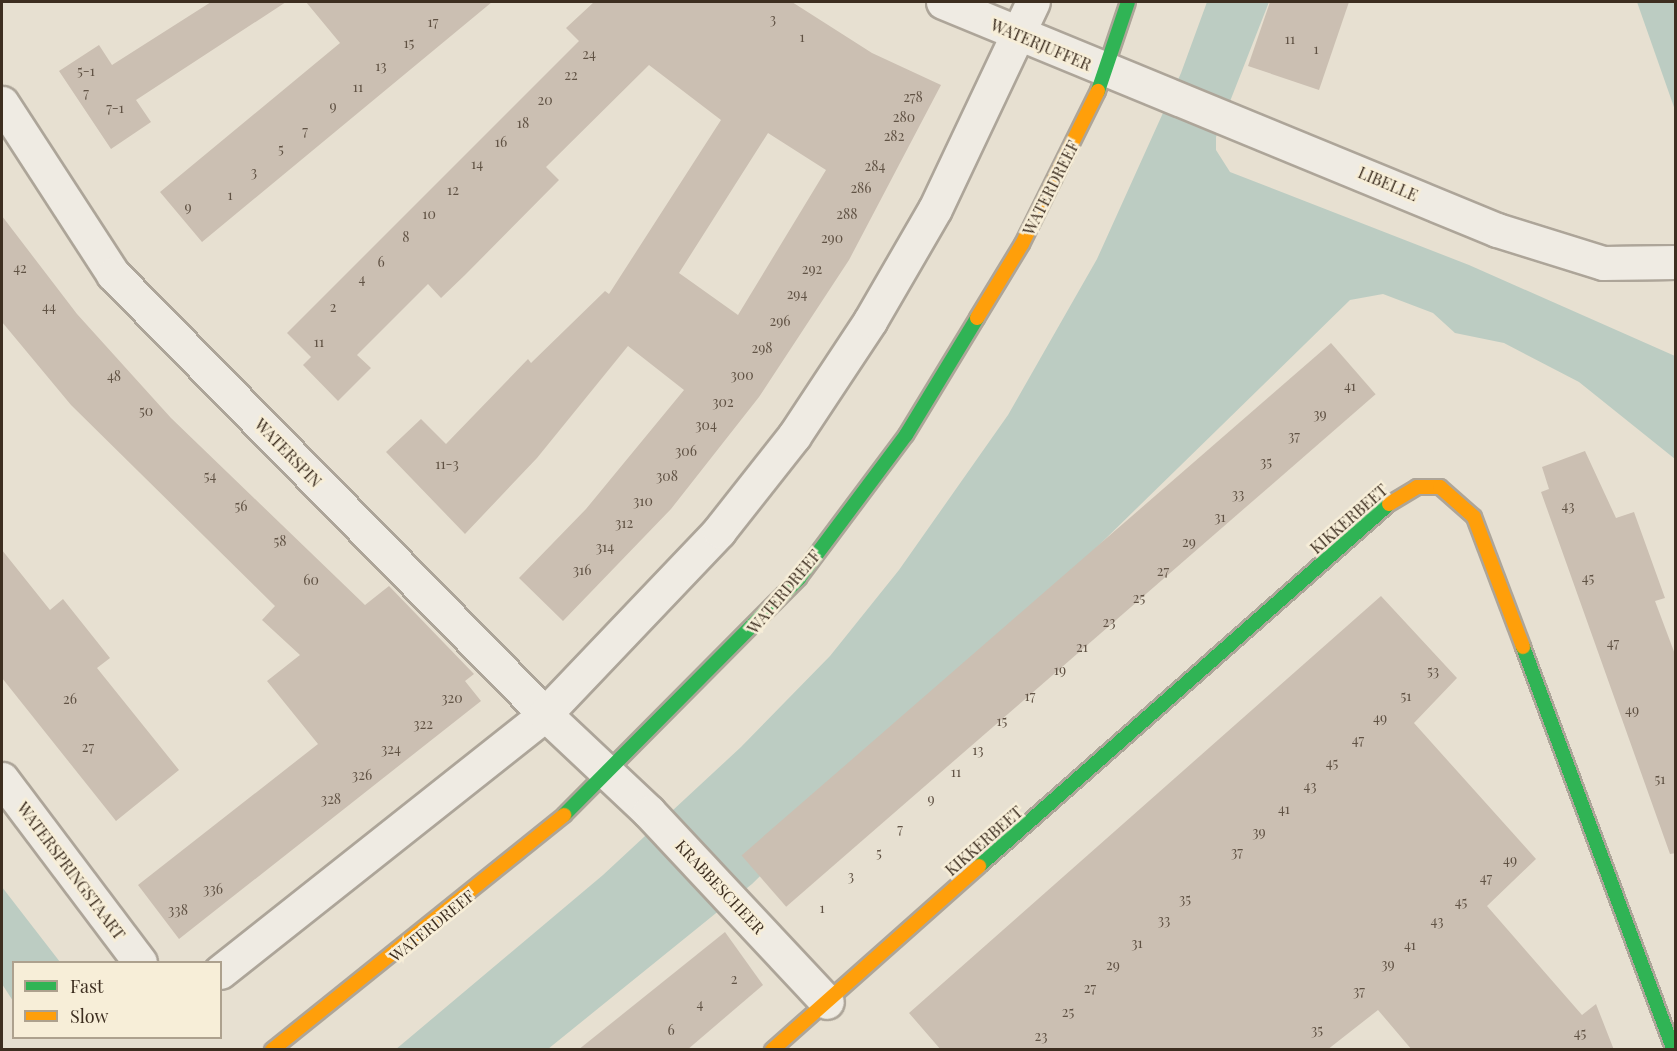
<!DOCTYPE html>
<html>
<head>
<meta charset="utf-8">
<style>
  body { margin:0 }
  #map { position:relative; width:1677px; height:1051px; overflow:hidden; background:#e7e0d1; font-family:"Playfair Display",serif }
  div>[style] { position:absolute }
  .water>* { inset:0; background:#bcccc2 }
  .building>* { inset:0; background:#cbbfb2; transform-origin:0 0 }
  .roads { filter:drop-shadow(2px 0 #ada599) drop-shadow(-2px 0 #ada599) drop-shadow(0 2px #ada599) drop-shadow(0 -2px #ada599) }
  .street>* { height:33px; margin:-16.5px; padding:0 16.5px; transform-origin:16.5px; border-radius:16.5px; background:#efebe3 }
  .fast>* { height:14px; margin:-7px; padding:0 7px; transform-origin:7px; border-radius:7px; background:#30b455 }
  .slow>* { height:14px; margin:-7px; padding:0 7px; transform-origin:7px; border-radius:7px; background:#ff9f0a }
  span { translate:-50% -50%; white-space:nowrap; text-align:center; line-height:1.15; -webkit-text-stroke:5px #f7eed8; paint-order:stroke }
  .number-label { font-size:14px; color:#605244 }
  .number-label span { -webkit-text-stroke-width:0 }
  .street-label { font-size:16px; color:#3d2e20 }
  .frame { position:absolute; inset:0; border:3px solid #3d2e20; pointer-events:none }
  .legend { position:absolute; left:12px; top:961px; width:210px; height:78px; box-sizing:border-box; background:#f7eed8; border:2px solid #ada18e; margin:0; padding:8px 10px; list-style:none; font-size:18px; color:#3d2e20 }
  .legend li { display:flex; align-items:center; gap:12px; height:30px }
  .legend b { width:30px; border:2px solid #ada18e }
</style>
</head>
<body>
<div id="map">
  <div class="water">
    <div style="clip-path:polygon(1207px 2px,1269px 2px,1216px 137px,1216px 150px,1230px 172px,1469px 265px,1675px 356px,1675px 459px,1579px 382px,1504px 343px,1455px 333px,1433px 313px,1383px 294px,1350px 300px,752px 884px,548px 1049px,395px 1050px,603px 875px,741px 747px,830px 656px,899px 570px,1008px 415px,1097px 259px,1181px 73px)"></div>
    <div style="clip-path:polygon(1637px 2px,1675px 2px,1675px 110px)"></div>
    <div style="clip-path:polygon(2px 887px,60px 962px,14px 962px,13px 1001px,2px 984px)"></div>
  </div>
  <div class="building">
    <div style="clip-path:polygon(211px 2px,286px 2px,136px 100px,151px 122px,111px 149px,59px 71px,99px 45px,112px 65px)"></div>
    <div style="clip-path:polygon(306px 2px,492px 2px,202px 242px,160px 192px,340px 43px)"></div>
    <div style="clip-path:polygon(evenodd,594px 2px,792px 2px,872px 53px,941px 85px,849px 260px,759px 397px,671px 509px,563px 621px,519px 578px,586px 509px,684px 390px,628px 346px,537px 458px,465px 534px,386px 452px,421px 419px,446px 444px,528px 359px,531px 363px,605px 291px,609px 294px,721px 120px,649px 65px,546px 167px,559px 180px,465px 275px,441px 298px,428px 284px,357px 355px,371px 368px,338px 401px,303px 365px,311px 357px,287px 333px,579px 41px,566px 28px,594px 2px,768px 133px,826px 170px,738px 315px,679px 273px,768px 133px)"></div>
    <div style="clip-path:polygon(1270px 2px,1349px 2px,1319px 90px,1248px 66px)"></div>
    <div style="clip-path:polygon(2px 216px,77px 314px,171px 418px,365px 605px,389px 586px,474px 674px,465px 681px,481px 701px,179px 939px,138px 885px,318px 744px,267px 681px,300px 655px,262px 620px,275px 606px,71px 405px,2px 322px)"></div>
    <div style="left:1331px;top:343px;width:68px;height:781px;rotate:49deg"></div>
    <div style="clip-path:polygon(1585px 451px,1616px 518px,1634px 512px,1665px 598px,1655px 601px,1676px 657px,1676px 853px,1670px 854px,1541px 492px,1549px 489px,1542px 467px)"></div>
    <div style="clip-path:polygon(2px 550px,50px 610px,63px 599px,110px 658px,97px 668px,179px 770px,116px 821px,2px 678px)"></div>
    <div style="clip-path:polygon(1381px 596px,1457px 678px,1414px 723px,1536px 859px,1487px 906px,1582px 1015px,1596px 1004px,1614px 1050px,1412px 1050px,1378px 1010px,1327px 1050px,941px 1050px,909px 1013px)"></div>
    <div style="clip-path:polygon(725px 932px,763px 985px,687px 1050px,578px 1050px)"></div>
  </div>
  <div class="roads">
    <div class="street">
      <div style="left:943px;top:2px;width:599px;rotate:22.37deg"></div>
      <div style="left:1497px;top:230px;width:111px;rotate:17.3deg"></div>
      <div style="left:1603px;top:263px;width:73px;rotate:-0.8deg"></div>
      <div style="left:2px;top:103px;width:204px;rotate:57deg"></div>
      <div style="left:113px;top:274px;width:617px;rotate:45.53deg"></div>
      <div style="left:545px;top:714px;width:143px;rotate:43.3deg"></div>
      <div style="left:649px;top:812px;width:260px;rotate:46.9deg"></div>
      <div style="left:2px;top:779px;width:229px;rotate:53deg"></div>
      <div style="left:220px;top:972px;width:415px;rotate:-38.4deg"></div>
      <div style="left:545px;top:714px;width:253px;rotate:-46.4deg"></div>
      <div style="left:719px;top:531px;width:121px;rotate:-51.7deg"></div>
      <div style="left:794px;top:436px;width:138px;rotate:-56.5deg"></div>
      <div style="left:870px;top:321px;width:129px;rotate:-59.9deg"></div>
      <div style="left:935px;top:209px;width:229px;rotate:-64.7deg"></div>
    </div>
    <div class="fast">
      <div style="left:1098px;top:91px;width:94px;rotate:-71.4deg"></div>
      <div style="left:1523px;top:647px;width:430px;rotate:69.5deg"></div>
      <div style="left:564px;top:815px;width:334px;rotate:-45.2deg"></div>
      <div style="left:799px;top:578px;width:179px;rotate:-53.2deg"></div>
      <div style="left:906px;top:435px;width:137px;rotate:-58.7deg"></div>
      <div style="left:979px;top:866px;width:547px;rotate:-41.44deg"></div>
    </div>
    <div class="slow">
      <div style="left:977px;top:318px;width:87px;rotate:-58.7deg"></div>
      <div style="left:1022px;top:244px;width:171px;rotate:-63.6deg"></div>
      <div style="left:1389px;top:504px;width:33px;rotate:-31deg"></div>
      <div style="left:1417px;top:487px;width:23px"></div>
      <div style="left:1440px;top:487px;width:45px;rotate:41.4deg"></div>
      <div style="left:1474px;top:517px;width:139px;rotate:69.3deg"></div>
      <div style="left:272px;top:1050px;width:375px;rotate:-38.8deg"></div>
      <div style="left:772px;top:1050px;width:277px;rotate:-41.6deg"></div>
    </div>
  </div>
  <div class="number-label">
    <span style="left:773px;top:19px">3</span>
    <span style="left:433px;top:22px">17</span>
    <span style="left:802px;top:37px">1</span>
    <span style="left:1290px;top:39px">11</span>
    <span style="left:409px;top:43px">15</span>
    <span style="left:1316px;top:49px">1</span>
    <span style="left:589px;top:54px">24</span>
    <span style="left:381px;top:66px">13</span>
    <span style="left:86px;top:71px">5-1</span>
    <span style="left:571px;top:75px">22</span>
    <span style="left:358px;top:87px">11</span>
    <span style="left:86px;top:93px">7</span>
    <span style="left:913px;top:97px">278</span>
    <span style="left:545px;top:100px">20</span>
    <span style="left:333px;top:106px">9</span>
    <span style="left:115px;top:108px">7-1</span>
    <span style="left:904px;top:117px">280</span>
    <span style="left:523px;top:123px">18</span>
    <span style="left:305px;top:131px">7</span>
    <span style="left:894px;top:136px">282</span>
    <span style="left:501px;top:142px">16</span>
    <span style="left:281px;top:149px">5</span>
    <span style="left:477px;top:164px">14</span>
    <span style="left:875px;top:166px">284</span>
    <span style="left:254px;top:172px">3</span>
    <span style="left:861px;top:188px">286</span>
    <span style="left:453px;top:190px">12</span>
    <span style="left:230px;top:195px">1</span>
    <span style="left:188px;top:207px">9</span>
    <span style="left:429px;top:214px">10</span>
    <span style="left:847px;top:214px">288</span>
    <span style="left:406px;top:237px">8</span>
    <span style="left:832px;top:238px">290</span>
    <span style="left:381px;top:262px">6</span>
    <span style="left:20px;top:268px">42</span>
    <span style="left:812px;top:269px">292</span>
    <span style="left:362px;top:279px">4</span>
    <span style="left:797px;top:294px">294</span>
    <span style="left:49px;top:307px">44</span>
    <span style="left:333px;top:307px">2</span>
    <span style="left:780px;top:321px">296</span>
    <span style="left:319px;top:342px">11</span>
    <span style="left:762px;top:348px">298</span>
    <span style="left:742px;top:375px">300</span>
    <span style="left:114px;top:376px">48</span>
    <span style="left:1350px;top:386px">41</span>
    <span style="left:723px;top:402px">302</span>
    <span style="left:146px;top:411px">50</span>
    <span style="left:1320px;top:414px">39</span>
    <span style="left:706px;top:425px">304</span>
    <span style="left:1294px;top:436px">37</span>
    <span style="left:686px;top:451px">306</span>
    <span style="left:1266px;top:462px">35</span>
    <span style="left:447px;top:464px">11-3</span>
    <span style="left:210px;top:476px">54</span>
    <span style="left:667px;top:476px">308</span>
    <span style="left:1238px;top:494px">33</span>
    <span style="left:643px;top:501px">310</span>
    <span style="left:241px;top:506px">56</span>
    <span style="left:1568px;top:506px">43</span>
    <span style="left:1220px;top:517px">31</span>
    <span style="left:624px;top:523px">312</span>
    <span style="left:280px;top:541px">58</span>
    <span style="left:1189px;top:542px">29</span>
    <span style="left:605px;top:547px">314</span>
    <span style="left:582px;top:570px">316</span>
    <span style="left:1163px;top:571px">27</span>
    <span style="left:1588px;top:578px">45</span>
    <span style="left:311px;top:580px">60</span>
    <span style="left:1139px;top:598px">25</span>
    <span style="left:1109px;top:622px">23</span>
    <span style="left:1613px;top:643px">47</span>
    <span style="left:1082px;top:647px">21</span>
    <span style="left:1060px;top:670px">19</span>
    <span style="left:1433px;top:671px">53</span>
    <span style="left:1030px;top:696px">17</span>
    <span style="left:1406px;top:696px">51</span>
    <span style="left:452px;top:698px">320</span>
    <span style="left:70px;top:699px">26</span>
    <span style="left:1632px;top:710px">49</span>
    <span style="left:1380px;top:718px">49</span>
    <span style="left:1002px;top:721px">15</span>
    <span style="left:423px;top:724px">322</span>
    <span style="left:1358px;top:740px">47</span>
    <span style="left:88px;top:747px">27</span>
    <span style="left:391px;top:749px">324</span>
    <span style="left:978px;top:750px">13</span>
    <span style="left:1332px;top:763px">45</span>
    <span style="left:956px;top:772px">11</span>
    <span style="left:362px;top:775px">326</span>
    <span style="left:1660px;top:779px">51</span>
    <span style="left:1310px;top:786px">43</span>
    <span style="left:331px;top:799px">328</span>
    <span style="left:931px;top:799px">9</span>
    <span style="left:1284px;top:809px">41</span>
    <span style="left:900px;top:829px">7</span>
    <span style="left:1259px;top:832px">39</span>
    <span style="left:1237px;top:852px">37</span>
    <span style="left:879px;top:853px">5</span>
    <span style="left:1510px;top:860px">49</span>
    <span style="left:851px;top:876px">3</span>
    <span style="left:1486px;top:878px">47</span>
    <span style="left:213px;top:889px">336</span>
    <span style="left:1185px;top:899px">35</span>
    <span style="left:1461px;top:902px">45</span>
    <span style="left:822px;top:908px">1</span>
    <span style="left:178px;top:910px">338</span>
    <span style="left:1164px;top:920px">33</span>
    <span style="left:1437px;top:921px">43</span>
    <span style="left:1137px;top:943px">31</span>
    <span style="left:1410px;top:945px">41</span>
    <span style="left:1388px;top:964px">39</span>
    <span style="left:1113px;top:965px">29</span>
    <span style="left:734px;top:979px">2</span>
    <span style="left:1090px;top:988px">27</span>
    <span style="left:1359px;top:991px">37</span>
    <span style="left:700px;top:1004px">4</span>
    <span style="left:1068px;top:1012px">25</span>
    <span style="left:671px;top:1030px">6</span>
    <span style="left:1317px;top:1030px">35</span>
    <span style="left:1580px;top:1033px">45</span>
    <span style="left:1041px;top:1036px">23</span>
  </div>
  <div class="street-label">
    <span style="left:1041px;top:45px;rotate:23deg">WATERJUFFER</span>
    <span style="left:1388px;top:184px;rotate:23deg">LIBELLE</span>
    <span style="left:1051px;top:188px;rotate:-63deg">WATERDREEF</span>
    <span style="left:288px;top:453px;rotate:46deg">WATERSPIN</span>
    <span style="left:1349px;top:519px;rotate:-41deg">KIKKERBEET</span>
    <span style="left:784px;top:592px;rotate:-50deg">WATERDREEF</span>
    <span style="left:984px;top:841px;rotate:-41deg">KIKKERBEET</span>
    <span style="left:71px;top:871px;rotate:53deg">WATERSPRINGSTAART</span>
    <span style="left:720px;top:887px;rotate:47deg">KRABBESCHEER</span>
    <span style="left:432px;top:926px;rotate:-39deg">WATERDREEF</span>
  </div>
  <div class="frame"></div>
  <ul class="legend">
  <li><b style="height:8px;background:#30b455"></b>Fast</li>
  <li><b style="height:8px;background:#ff9f0a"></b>Slow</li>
  </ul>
</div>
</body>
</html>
